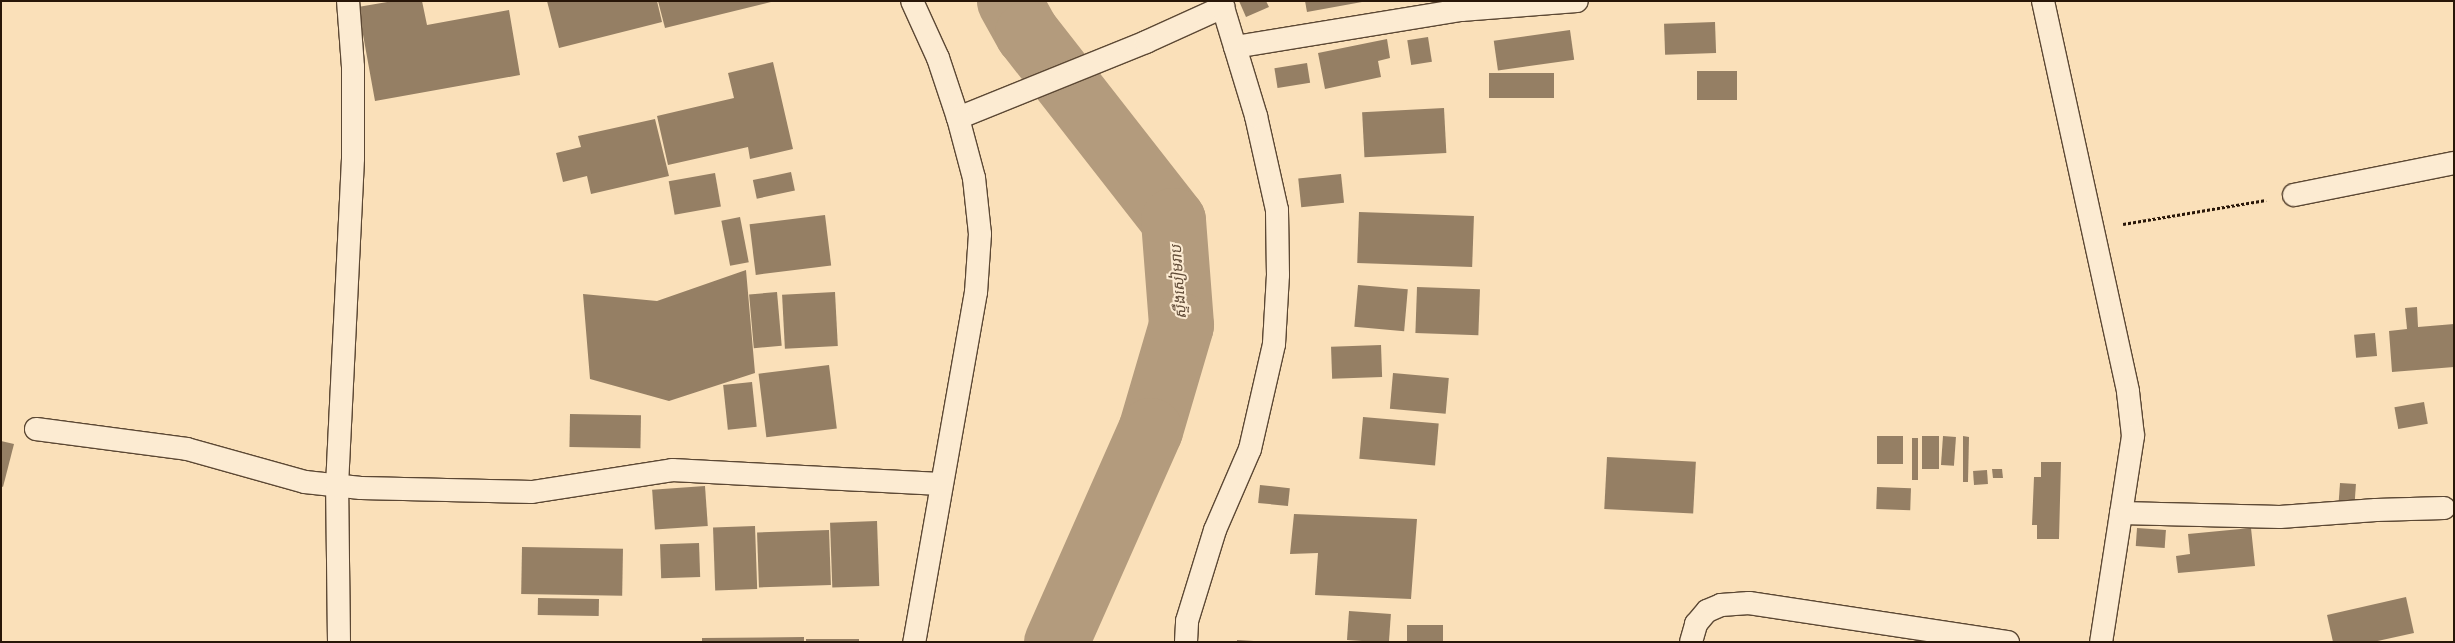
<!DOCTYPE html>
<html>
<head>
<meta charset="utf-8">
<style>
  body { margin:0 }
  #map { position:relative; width:2455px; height:643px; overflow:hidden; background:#fae0b9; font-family:"Gentium Book Plus","Noto Sans Khmer",serif }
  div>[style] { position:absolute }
  .river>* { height:65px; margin:-32.5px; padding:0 32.5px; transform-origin:32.5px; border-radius:32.5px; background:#b39b7d }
  .building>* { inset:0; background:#957f64; transform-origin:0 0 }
  .path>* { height:2.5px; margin-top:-1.25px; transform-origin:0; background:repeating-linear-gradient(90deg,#281608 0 3px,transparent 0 5px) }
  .roads { filter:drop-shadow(1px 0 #5c4834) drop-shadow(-1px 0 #5c4834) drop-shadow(0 1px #5c4834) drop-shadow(0 -1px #5c4834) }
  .minor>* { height:22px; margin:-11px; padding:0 11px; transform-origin:11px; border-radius:11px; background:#fcebd2 }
  .tertiary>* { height:22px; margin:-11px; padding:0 11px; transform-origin:11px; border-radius:11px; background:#fcebd2 }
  span { translate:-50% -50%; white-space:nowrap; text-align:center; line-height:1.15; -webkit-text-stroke:4px #fcebd2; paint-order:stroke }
  .water-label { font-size:15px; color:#604b37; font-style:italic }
  .frame { position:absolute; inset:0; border:2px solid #281608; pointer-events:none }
</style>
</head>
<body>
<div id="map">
  <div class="river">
    <div style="left:1009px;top:1px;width:37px;rotate:61deg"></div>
    <div style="left:1027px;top:33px;width:237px;rotate:52deg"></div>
    <div style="left:1173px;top:220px;width:105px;rotate:85.6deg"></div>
    <div style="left:1181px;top:325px;width:109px;rotate:106.4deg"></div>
    <div style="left:1150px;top:430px;width:232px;rotate:113.9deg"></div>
  </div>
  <div class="building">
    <div style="clip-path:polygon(393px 1px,422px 1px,427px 25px,509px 10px,520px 75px,375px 101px,358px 7px)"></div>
    <div style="clip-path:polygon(547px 1px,657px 1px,662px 22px,559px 48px)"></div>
    <div style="clip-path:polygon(658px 1px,771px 1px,771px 2px,665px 28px)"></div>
    <div style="clip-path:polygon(1239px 1px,1266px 1px,1269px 7px,1246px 17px)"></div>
    <div style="clip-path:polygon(1305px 1px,1362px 1px,1362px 2px,1307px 12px)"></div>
    <div style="left:1715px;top:22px;width:31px;height:51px;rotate:88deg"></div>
    <div style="left:1570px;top:30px;width:30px;height:77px;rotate:82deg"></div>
    <div style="left:1428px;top:37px;width:25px;height:21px;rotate:81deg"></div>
    <div style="clip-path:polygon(1387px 39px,1390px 58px,1378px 61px,1381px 77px,1325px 89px,1318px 53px)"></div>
    <div style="clip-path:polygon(773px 62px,793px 149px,750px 159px,748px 147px,668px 165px,657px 116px,734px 98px,728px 73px)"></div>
    <div style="left:1307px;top:63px;width:20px;height:33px;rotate:81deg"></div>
    <div style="left:1737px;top:71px;width:29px;height:40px;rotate:90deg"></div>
    <div style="left:1489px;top:73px;width:65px;height:25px"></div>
    <div style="left:1444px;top:108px;width:45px;height:82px;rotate:87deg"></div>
    <div style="clip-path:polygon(655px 119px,669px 176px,591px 194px,587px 176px,563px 182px,556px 153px,581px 147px,578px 136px)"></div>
    <div style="left:791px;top:172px;width:19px;height:39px;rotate:78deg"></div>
    <div style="left:715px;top:173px;width:34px;height:47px;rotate:80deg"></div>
    <div style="left:1341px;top:174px;width:29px;height:43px;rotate:84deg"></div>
    <div style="left:1359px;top:212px;width:115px;height:51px;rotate:2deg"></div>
    <div style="left:825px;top:215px;width:51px;height:76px;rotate:83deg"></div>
    <div style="left:740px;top:217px;width:46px;height:19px;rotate:79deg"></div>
    <div style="clip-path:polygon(746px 270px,755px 373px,669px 401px,590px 379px,583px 294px,657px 301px)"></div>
    <div style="left:1358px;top:285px;width:50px;height:42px;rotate:5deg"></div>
    <div style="left:1417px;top:287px;width:63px;height:46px;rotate:2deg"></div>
    <div style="left:777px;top:292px;width:54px;height:28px;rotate:85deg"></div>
    <div style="left:835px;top:292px;width:54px;height:53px;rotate:87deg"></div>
    <div style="clip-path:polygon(2417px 307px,2418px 327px,2454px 324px,2454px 367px,2392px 372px,2389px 331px,2407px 329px,2405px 308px)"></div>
    <div style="left:2375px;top:333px;width:23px;height:21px;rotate:85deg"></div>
    <div style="left:1381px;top:345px;width:32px;height:50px;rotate:88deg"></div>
    <div style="left:829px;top:365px;width:64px;height:71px;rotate:83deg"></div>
    <div style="left:1393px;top:373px;width:56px;height:36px;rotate:5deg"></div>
    <div style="left:752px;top:382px;width:45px;height:29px;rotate:84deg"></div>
    <div style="left:2424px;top:402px;width:22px;height:30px;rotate:80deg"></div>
    <div style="left:570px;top:414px;width:71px;height:33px;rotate:1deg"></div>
    <div style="left:1363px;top:417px;width:76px;height:42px;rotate:5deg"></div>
    <div style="left:1903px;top:436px;width:28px;height:26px;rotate:90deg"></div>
    <div style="left:1939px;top:436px;width:33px;height:17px;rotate:90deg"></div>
    <div style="left:1943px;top:436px;width:13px;height:29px;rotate:4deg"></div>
    <div style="clip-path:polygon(1963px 436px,1969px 437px,1968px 482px,1963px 482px)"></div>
    <div style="left:1912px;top:438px;width:6px;height:42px"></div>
    <div style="clip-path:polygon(1px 441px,14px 444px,3px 487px,1px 486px)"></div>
    <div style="left:1607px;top:457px;width:89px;height:52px;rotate:3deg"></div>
    <div style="clip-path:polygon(2041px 462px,2061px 462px,2059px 539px,2037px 539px,2037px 525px,2032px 525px,2034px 477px,2041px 477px)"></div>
    <div style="clip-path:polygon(1992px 469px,2002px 469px,2003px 478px,1993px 478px)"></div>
    <div style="left:1987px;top:470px;width:14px;height:14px;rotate:86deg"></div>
    <div style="left:2340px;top:483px;width:16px;height:20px;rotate:4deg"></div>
    <div style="left:1260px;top:485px;width:30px;height:18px;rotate:6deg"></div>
    <div style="left:705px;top:486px;width:40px;height:53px;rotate:86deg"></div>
    <div style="left:1877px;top:487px;width:34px;height:22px;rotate:2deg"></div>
    <div style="clip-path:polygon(1294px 514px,1417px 519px,1411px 599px,1315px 595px,1318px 553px,1290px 554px)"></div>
    <div style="left:877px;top:521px;width:65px;height:47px;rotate:88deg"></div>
    <div style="left:755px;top:526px;width:63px;height:42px;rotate:88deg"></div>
    <div style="left:2137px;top:528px;width:29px;height:18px;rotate:4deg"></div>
    <div style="clip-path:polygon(2251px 528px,2255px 566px,2178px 573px,2176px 556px,2190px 554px,2188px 534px)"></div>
    <div style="left:829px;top:530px;width:55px;height:72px;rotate:88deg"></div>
    <div style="left:699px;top:543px;width:34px;height:39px;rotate:88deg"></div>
    <div style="left:522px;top:547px;width:101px;height:47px;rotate:1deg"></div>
    <div style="clip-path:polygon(2406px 597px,2414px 633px,2373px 642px,2333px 642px,2327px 615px)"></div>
    <div style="left:538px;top:598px;width:61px;height:17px;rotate:1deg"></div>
    <div style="left:1349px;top:611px;width:42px;height:29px;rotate:4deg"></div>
    <div style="left:1443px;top:625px;width:17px;height:36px;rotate:90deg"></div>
    <div style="clip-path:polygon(804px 637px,804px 642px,702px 642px,702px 638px)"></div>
    <div style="left:806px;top:639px;width:53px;height:3px"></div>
    <div style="clip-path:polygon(1237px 640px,1254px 641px,1254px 642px,1237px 642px)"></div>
  </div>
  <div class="path">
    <div style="left:2123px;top:224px;width:145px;rotate:-9.5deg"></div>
  </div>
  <div class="roads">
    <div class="minor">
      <div style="left:2043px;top:1px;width:400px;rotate:77.7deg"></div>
      <div style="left:2128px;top:392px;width:44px;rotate:83.5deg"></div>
      <div style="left:2133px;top:436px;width:208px;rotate:98.8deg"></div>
      <div style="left:1235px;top:47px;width:229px;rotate:-9.3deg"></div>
      <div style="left:1461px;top:10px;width:116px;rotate:-4.4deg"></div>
      <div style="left:958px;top:118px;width:203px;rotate:-22deg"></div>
      <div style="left:1146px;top:42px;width:85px;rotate:-24.4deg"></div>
      <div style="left:2294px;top:195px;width:163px;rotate:-11.3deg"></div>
      <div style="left:36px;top:429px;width:152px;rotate:7.5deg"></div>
      <div style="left:187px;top:449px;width:123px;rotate:15.6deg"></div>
      <div style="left:305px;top:482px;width:56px;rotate:6.1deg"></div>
      <div style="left:361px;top:488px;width:171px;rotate:1.3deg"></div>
      <div style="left:532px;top:492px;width:142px;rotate:-8.9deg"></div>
      <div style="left:672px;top:470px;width:269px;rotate:3deg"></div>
      <div style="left:2121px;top:513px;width:159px;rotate:1.4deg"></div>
      <div style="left:2280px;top:517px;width:96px;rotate:-4.2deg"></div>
      <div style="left:2376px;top:510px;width:68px;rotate:-1.7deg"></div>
      <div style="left:339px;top:642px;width:156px;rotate:-90.7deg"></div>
      <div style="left:337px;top:486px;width:328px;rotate:-87.2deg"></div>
      <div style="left:353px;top:158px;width:91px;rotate:-90deg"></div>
      <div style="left:353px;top:67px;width:66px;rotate:-94.3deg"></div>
      <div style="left:1186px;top:642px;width:21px;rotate:-87deg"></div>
      <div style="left:1187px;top:621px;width:95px;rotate:-72.9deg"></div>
      <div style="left:1215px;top:530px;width:88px;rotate:-66.6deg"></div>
      <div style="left:1250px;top:449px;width:108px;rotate:-77.1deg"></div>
      <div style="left:1274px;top:344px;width:69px;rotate:-86.7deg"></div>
      <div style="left:1278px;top:275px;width:65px;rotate:-90.9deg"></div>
      <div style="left:1277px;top:210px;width:96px;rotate:-102.6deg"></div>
      <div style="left:1256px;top:116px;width:120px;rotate:-106.9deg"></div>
      <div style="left:1691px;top:642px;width:19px;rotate:-74deg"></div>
      <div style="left:1696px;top:624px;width:17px;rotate:-50deg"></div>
      <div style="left:1707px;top:611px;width:15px;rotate:-23deg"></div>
      <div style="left:1721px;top:605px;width:28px;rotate:-4deg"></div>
      <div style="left:1749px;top:603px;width:262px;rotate:8.6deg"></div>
    </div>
    <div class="tertiary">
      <div style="left:912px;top:1px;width:63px;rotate:65.5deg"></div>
      <div style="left:938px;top:58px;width:63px;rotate:71.6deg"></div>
      <div style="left:958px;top:118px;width:62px;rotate:75.1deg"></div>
      <div style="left:974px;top:178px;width:56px;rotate:83.9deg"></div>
      <div style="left:980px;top:234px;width:58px;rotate:93.9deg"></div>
      <div style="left:976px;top:292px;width:355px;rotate:100deg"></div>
    </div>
  </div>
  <div class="water-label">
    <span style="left:1178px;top:282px;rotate:-94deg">ស្ទឹងសៀមរាប</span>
  </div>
  <div class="frame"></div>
</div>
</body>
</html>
